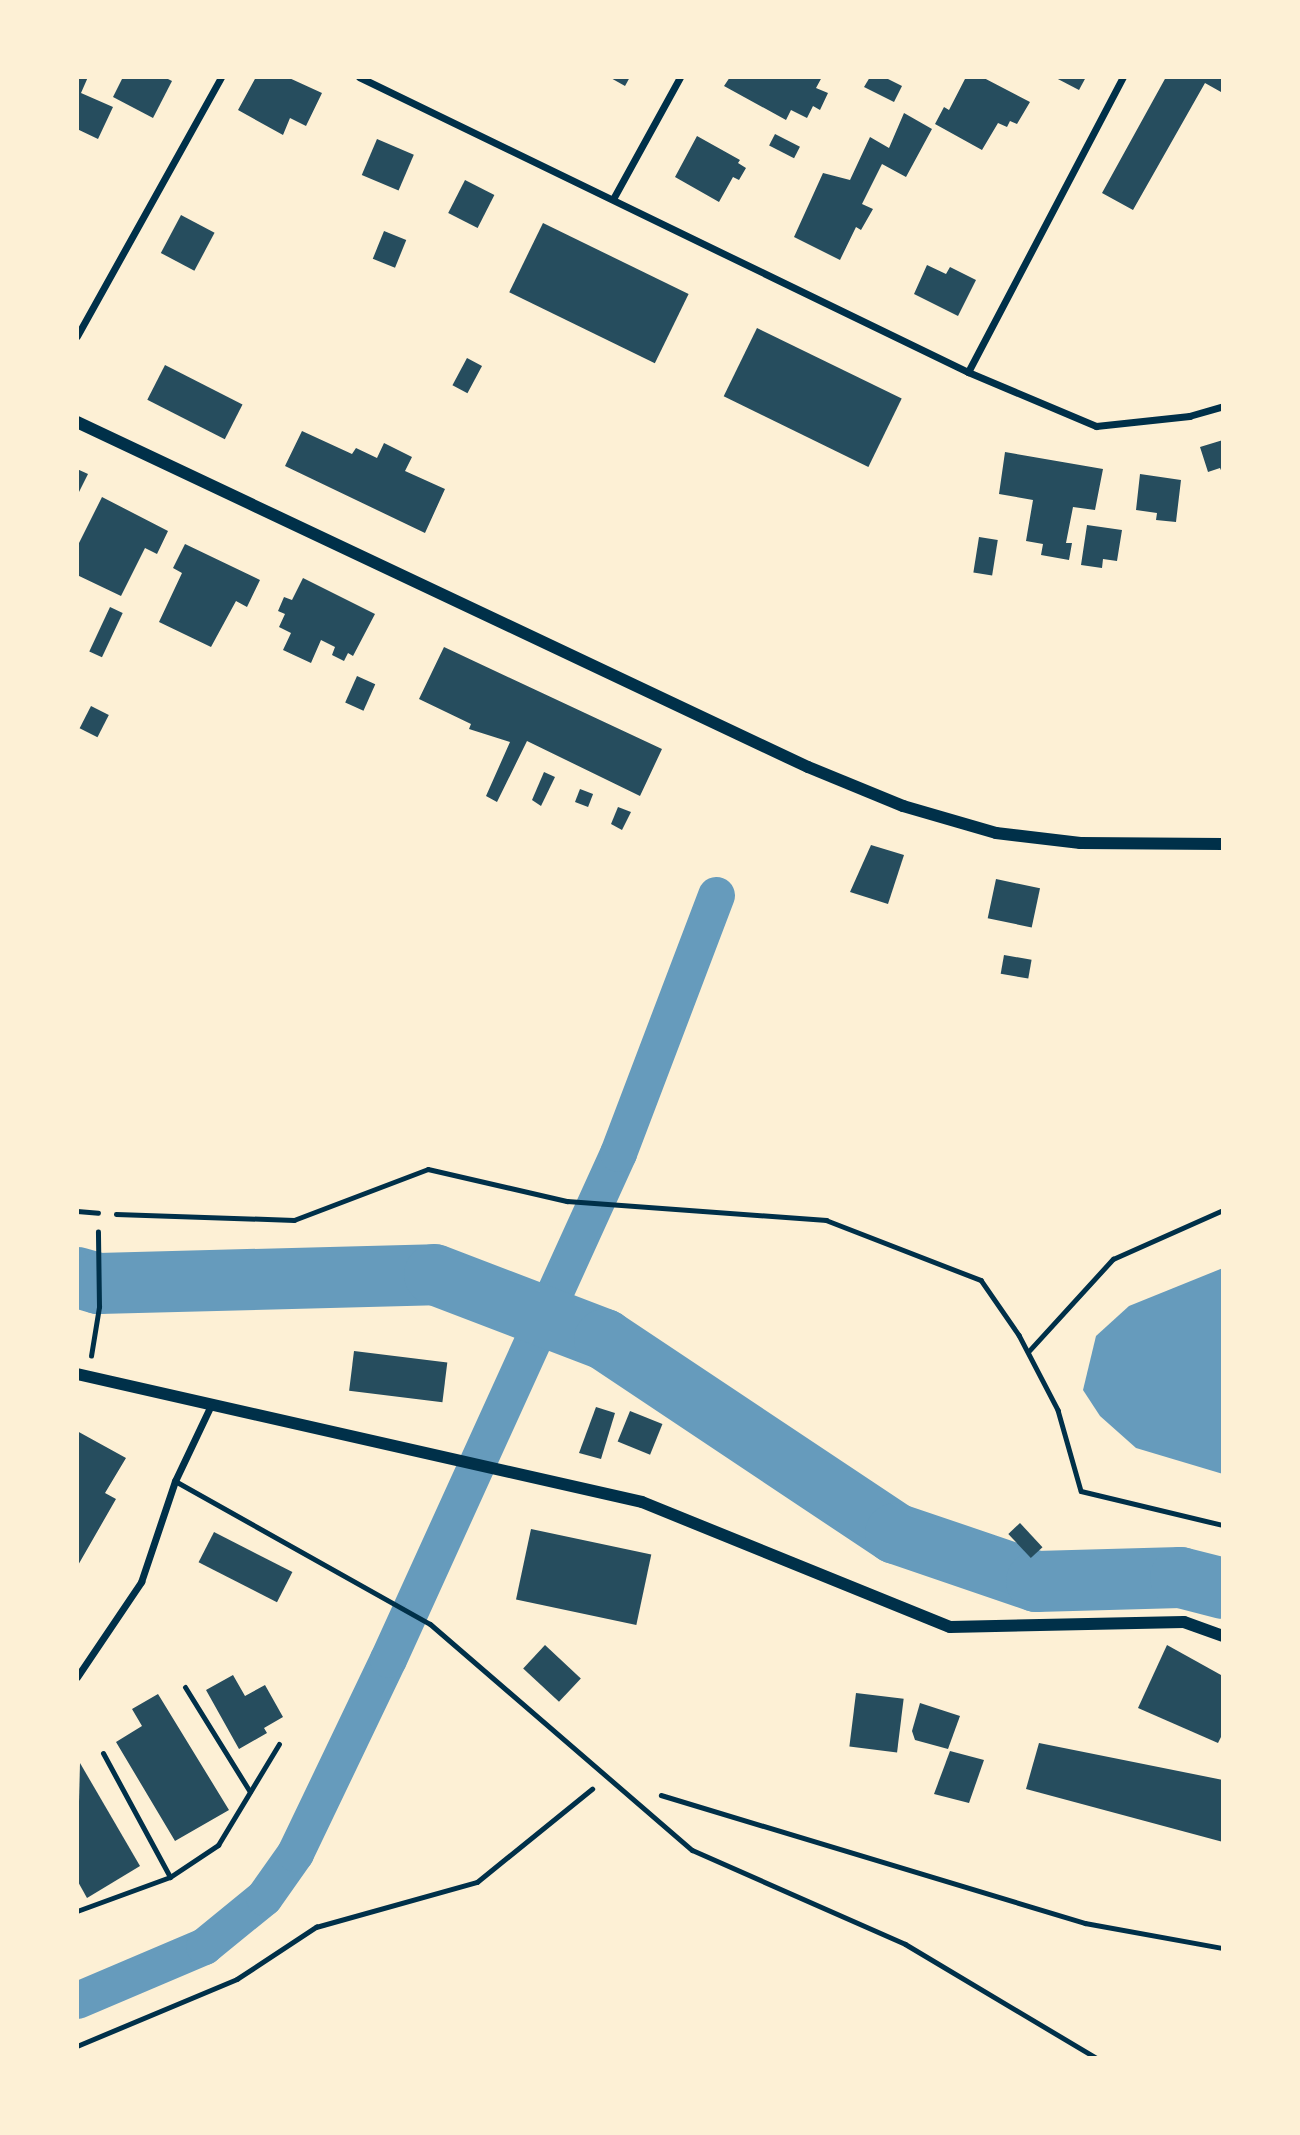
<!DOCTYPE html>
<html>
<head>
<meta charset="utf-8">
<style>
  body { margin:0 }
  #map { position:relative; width:1300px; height:2135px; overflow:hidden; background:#fdf0d5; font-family:"Varela Round",sans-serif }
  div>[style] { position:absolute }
  .water>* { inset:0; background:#669bbc }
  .canal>* { height:37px; margin:-18.5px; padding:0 18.5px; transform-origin:18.5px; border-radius:18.5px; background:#669bbc }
  .river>* { height:61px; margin:-30.5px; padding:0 30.5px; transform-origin:30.5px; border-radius:30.5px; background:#669bbc }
  .building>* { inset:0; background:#264d5e; transform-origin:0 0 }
  .path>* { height:4.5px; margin:-2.25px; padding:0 2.25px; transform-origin:2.25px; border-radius:2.25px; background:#003049 }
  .service>* { height:5px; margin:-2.5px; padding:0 2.5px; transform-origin:2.5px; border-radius:2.5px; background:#003049 }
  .minor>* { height:7px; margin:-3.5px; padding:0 3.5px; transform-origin:3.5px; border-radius:3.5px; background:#003049 }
  .tertiary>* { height:12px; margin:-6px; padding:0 6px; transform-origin:6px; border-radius:6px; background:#003049 }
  span { translate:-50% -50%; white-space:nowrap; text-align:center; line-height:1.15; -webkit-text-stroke:7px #fdf0d5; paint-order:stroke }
  .frame { position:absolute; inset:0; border:79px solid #fdf0d5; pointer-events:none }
</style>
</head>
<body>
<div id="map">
  <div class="water">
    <div style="clip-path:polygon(1223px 1268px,1223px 1474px,1136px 1448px,1100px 1416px,1083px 1390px,1096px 1336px,1129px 1306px)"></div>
  </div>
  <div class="canal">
    <div style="left:77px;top:2000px;width:138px;rotate:-23deg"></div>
    <div style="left:204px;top:1946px;width:77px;rotate:-39.2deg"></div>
    <div style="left:264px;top:1897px;width:54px;rotate:-54.8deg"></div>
    <div style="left:295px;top:1853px;width:215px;rotate:-64.4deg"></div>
    <div style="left:388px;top:1659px;width:556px;rotate:-65.56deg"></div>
    <div style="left:618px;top:1153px;width:276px;rotate:-69.2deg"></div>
  </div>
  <div class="river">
    <div style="left:77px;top:1277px;width:22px;rotate:16deg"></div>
    <div style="left:98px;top:1283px;width:336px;rotate:-1.5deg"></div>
    <div style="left:434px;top:1274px;width:182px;rotate:20.9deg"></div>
    <div style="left:604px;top:1339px;width:350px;rotate:33.7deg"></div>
    <div style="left:895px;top:1533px;width:149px;rotate:18.8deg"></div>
    <div style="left:1036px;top:1581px;width:144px;rotate:-1.6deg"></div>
    <div style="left:1180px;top:1577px;width:44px;rotate:14.3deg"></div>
  </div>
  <div class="building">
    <div style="clip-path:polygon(77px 77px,88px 77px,81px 93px,113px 107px,98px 139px,77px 129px)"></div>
    <div style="clip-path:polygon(123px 77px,164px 77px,172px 81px,153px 118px,113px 97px)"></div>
    <div style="clip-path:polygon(256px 77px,287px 77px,322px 93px,306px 126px,290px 118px,283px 135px,238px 110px)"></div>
    <div style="clip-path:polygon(609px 77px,630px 77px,625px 86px)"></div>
    <div style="clip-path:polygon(730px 77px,822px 77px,816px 88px,828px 93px,820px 110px,813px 106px,807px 118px,791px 110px,786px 120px,724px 86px)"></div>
    <div style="clip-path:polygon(870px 77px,884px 77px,902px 86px,894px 102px,864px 87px)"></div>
    <div style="clip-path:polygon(966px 77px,982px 77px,1030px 102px,1017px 124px,1010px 121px,1007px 127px,998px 123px,982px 150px,935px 124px,944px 107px,949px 110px)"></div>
    <div style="clip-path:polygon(1054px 77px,1086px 77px,1079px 90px)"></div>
    <div style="clip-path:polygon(1166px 77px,1221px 77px,1223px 88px,1221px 92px,1205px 83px,1133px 210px,1102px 193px)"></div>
    <div style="clip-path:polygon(904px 113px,932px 129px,906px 177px,882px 164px,862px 204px,873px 209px,861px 230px,856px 227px,840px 260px,794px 237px,823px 173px,850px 180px,870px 137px,889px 148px)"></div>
    <div style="left:775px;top:134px;width:28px;height:13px;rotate:27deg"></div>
    <div style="clip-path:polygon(697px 136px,740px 160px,738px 163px,746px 168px,739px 180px,733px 177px,719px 202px,675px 177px)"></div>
    <div style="left:377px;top:139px;width:40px;height:39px;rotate:23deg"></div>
    <div style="left:465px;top:180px;width:33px;height:37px;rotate:27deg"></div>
    <div style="left:181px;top:215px;width:38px;height:43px;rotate:28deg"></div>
    <div style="left:543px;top:223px;width:162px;height:77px;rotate:26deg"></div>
    <div style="left:384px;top:231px;width:24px;height:30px;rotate:22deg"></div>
    <div style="clip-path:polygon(927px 265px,946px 274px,950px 267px,976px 280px,958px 316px,914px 294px)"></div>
    <div style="left:757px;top:328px;width:161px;height:76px;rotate:26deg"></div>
    <div style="left:467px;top:358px;width:17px;height:31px;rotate:28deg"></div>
    <div style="left:165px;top:365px;width:87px;height:39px;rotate:27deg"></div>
    <div style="clip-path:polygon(302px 431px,352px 454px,356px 448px,377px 458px,384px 443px,412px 457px,405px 471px,445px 489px,425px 533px,285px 466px)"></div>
    <div style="clip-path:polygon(1223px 440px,1223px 475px,1220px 468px,1208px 472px,1200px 447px)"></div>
    <div style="clip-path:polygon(1005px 452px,1103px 469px,1095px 510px,1073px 507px,1066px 543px,1072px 543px,1069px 560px,1041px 555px,1043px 544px,1026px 541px,1033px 500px,999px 494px)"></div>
    <div style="clip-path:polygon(77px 469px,88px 474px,77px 496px)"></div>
    <div style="clip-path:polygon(1140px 474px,1181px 480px,1176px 522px,1156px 520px,1157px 513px,1136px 510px)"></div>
    <div style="clip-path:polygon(102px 497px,168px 531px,157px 554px,145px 548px,121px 596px,77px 575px,77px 547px)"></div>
    <div style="clip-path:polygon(1087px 525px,1122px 530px,1117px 561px,1103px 559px,1102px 568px,1081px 565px)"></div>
    <div style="left:979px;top:537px;width:19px;height:36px;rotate:9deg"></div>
    <div style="clip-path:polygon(185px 544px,260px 580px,247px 607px,236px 601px,211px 647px,159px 622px,182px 573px,173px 568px)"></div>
    <div style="clip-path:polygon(303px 578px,375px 614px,353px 656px,348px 653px,344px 661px,332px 655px,335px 647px,321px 640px,311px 663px,283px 650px,291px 633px,279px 627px,285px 614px,278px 611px,284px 597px,292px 600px)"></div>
    <div style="left:110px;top:607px;width:14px;height:49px;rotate:25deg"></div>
    <div style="clip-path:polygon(444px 647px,662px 749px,640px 796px,527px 741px,497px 802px,486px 796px,510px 742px,469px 729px,471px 724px,419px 699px)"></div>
    <div style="left:357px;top:676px;width:20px;height:29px;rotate:24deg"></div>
    <div style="left:91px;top:706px;width:20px;height:25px;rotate:27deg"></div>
    <div style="clip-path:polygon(544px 772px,555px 777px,541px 806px,532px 800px)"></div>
    <div style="left:580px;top:789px;width:14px;height:14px;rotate:21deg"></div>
    <div style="clip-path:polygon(618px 807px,631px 812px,622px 830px,611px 824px)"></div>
    <div style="clip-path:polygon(871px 845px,904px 855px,888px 904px,850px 892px)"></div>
    <div style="left:996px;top:879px;width:45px;height:40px;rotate:12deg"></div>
    <div style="left:1004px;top:955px;width:28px;height:19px;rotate:10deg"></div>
    <div style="left:354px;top:1351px;width:94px;height:40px;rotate:7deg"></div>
    <div style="clip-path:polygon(596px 1407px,615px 1413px,601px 1459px,579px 1453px)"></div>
    <div style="left:630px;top:1411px;width:35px;height:33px;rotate:22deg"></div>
    <div style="clip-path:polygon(77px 1431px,126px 1458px,105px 1493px,116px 1499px,77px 1567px)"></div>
    <div style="left:1020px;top:1523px;width:33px;height:16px;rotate:47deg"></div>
    <div style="left:531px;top:1529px;width:123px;height:72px;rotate:12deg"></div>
    <div style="left:214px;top:1532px;width:88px;height:34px;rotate:27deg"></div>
    <div style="left:545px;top:1645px;width:49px;height:32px;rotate:43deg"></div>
    <div style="clip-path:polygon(1167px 1645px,1221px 1675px,1223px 1733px,1218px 1743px,1138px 1708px)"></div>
    <div style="clip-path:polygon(233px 1675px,245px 1696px,265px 1685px,283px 1717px,264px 1728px,267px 1733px,239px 1749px,206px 1690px)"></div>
    <div style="left:856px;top:1693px;width:48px;height:54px;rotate:7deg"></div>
    <div style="clip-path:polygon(158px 1694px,229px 1810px,175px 1841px,116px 1742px,142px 1726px,132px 1709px)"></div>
    <div style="clip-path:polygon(920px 1703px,960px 1716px,948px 1749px,915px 1740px,912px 1731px)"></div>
    <div style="clip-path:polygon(1039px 1743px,1223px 1780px,1223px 1842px,1026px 1789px)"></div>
    <div style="clip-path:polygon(950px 1751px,984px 1760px,969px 1803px,934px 1794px)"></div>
    <div style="clip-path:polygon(80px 1763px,140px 1866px,87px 1898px,77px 1880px)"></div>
  </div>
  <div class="path">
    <div style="left:116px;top:1214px;width:178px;rotate:1.9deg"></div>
    <div style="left:294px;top:1220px;width:143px;rotate:-20.8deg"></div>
    <div style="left:428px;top:1169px;width:143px;rotate:13deg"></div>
    <div style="left:567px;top:1201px;width:260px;rotate:4.2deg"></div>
    <div style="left:826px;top:1220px;width:166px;rotate:21.2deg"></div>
    <div style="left:981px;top:1280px;width:67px;rotate:55.4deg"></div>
    <div style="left:1019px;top:1335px;width:85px;rotate:62.5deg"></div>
    <div style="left:1058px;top:1410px;width:84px;rotate:74.1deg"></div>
    <div style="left:1081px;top:1491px;width:146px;rotate:13.5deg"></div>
    <div style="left:1028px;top:1352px;width:126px;rotate:-47.6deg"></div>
    <div style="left:1113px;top:1259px;width:120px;rotate:-24deg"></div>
    <div style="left:91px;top:1356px;width:50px;rotate:-80.7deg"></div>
    <div style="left:99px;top:1307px;width:75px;rotate:-90.8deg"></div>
    <div style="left:661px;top:1795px;width:443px;rotate:16.8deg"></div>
    <div style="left:1085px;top:1923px;width:140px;rotate:10.3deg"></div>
    <div style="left:77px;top:2046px;width:173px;rotate:-22.7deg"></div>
    <div style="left:237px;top:1979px;width:95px;rotate:-33.4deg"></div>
    <div style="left:316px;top:1927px;width:167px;rotate:-15.6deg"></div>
    <div style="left:477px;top:1882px;width:148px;rotate:-39deg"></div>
  </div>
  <div class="service">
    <div style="left:77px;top:1211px;width:21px;rotate:5deg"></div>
    <div style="left:175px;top:1481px;width:292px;rotate:29.3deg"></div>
    <div style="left:430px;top:1624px;width:346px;rotate:40.8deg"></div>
    <div style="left:692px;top:1850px;width:233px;rotate:23.8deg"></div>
    <div style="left:905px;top:1944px;width:222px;rotate:30.8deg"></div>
    <div style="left:185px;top:1687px;width:123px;rotate:58.2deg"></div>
    <div style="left:103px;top:1753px;width:141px;rotate:61.6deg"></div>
    <div style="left:77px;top:1911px;width:99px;rotate:-20.1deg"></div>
    <div style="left:170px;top:1877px;width:58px;rotate:-33.7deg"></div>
    <div style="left:218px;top:1845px;width:118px;rotate:-58.9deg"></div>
  </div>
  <div class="minor">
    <div style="left:359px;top:77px;width:677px;rotate:25.85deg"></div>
    <div style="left:968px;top:372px;width:139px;rotate:22.9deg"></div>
    <div style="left:1096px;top:426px;width:94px;rotate:-6.1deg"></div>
    <div style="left:1189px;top:416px;width:35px;rotate:-16deg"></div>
    <div style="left:613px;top:199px;width:139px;rotate:-61.2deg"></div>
    <div style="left:77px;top:336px;width:296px;rotate:-60.9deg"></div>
    <div style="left:968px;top:372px;width:333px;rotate:-62.3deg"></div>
    <div style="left:77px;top:1677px;width:115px;rotate:-56deg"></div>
    <div style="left:141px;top:1582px;width:107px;rotate:-71.4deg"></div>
    <div style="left:175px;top:1481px;width:86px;rotate:-64.6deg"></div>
  </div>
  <div class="tertiary">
    <div style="left:77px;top:422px;width:808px;rotate:25.27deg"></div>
    <div style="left:808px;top:767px;width:103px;rotate:22.3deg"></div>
    <div style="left:903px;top:806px;width:97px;rotate:16.2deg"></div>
    <div style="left:996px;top:833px;width:85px;rotate:6.8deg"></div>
    <div style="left:1080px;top:843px;width:143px;rotate:0.4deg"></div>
    <div style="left:77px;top:1374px;width:579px;rotate:12.76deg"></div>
    <div style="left:642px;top:1502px;width:332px;rotate:22.1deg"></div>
    <div style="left:950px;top:1627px;width:234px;rotate:-1.2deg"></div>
    <div style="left:1184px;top:1622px;width:41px;rotate:19.7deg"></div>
  </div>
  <div class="frame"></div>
</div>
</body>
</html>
